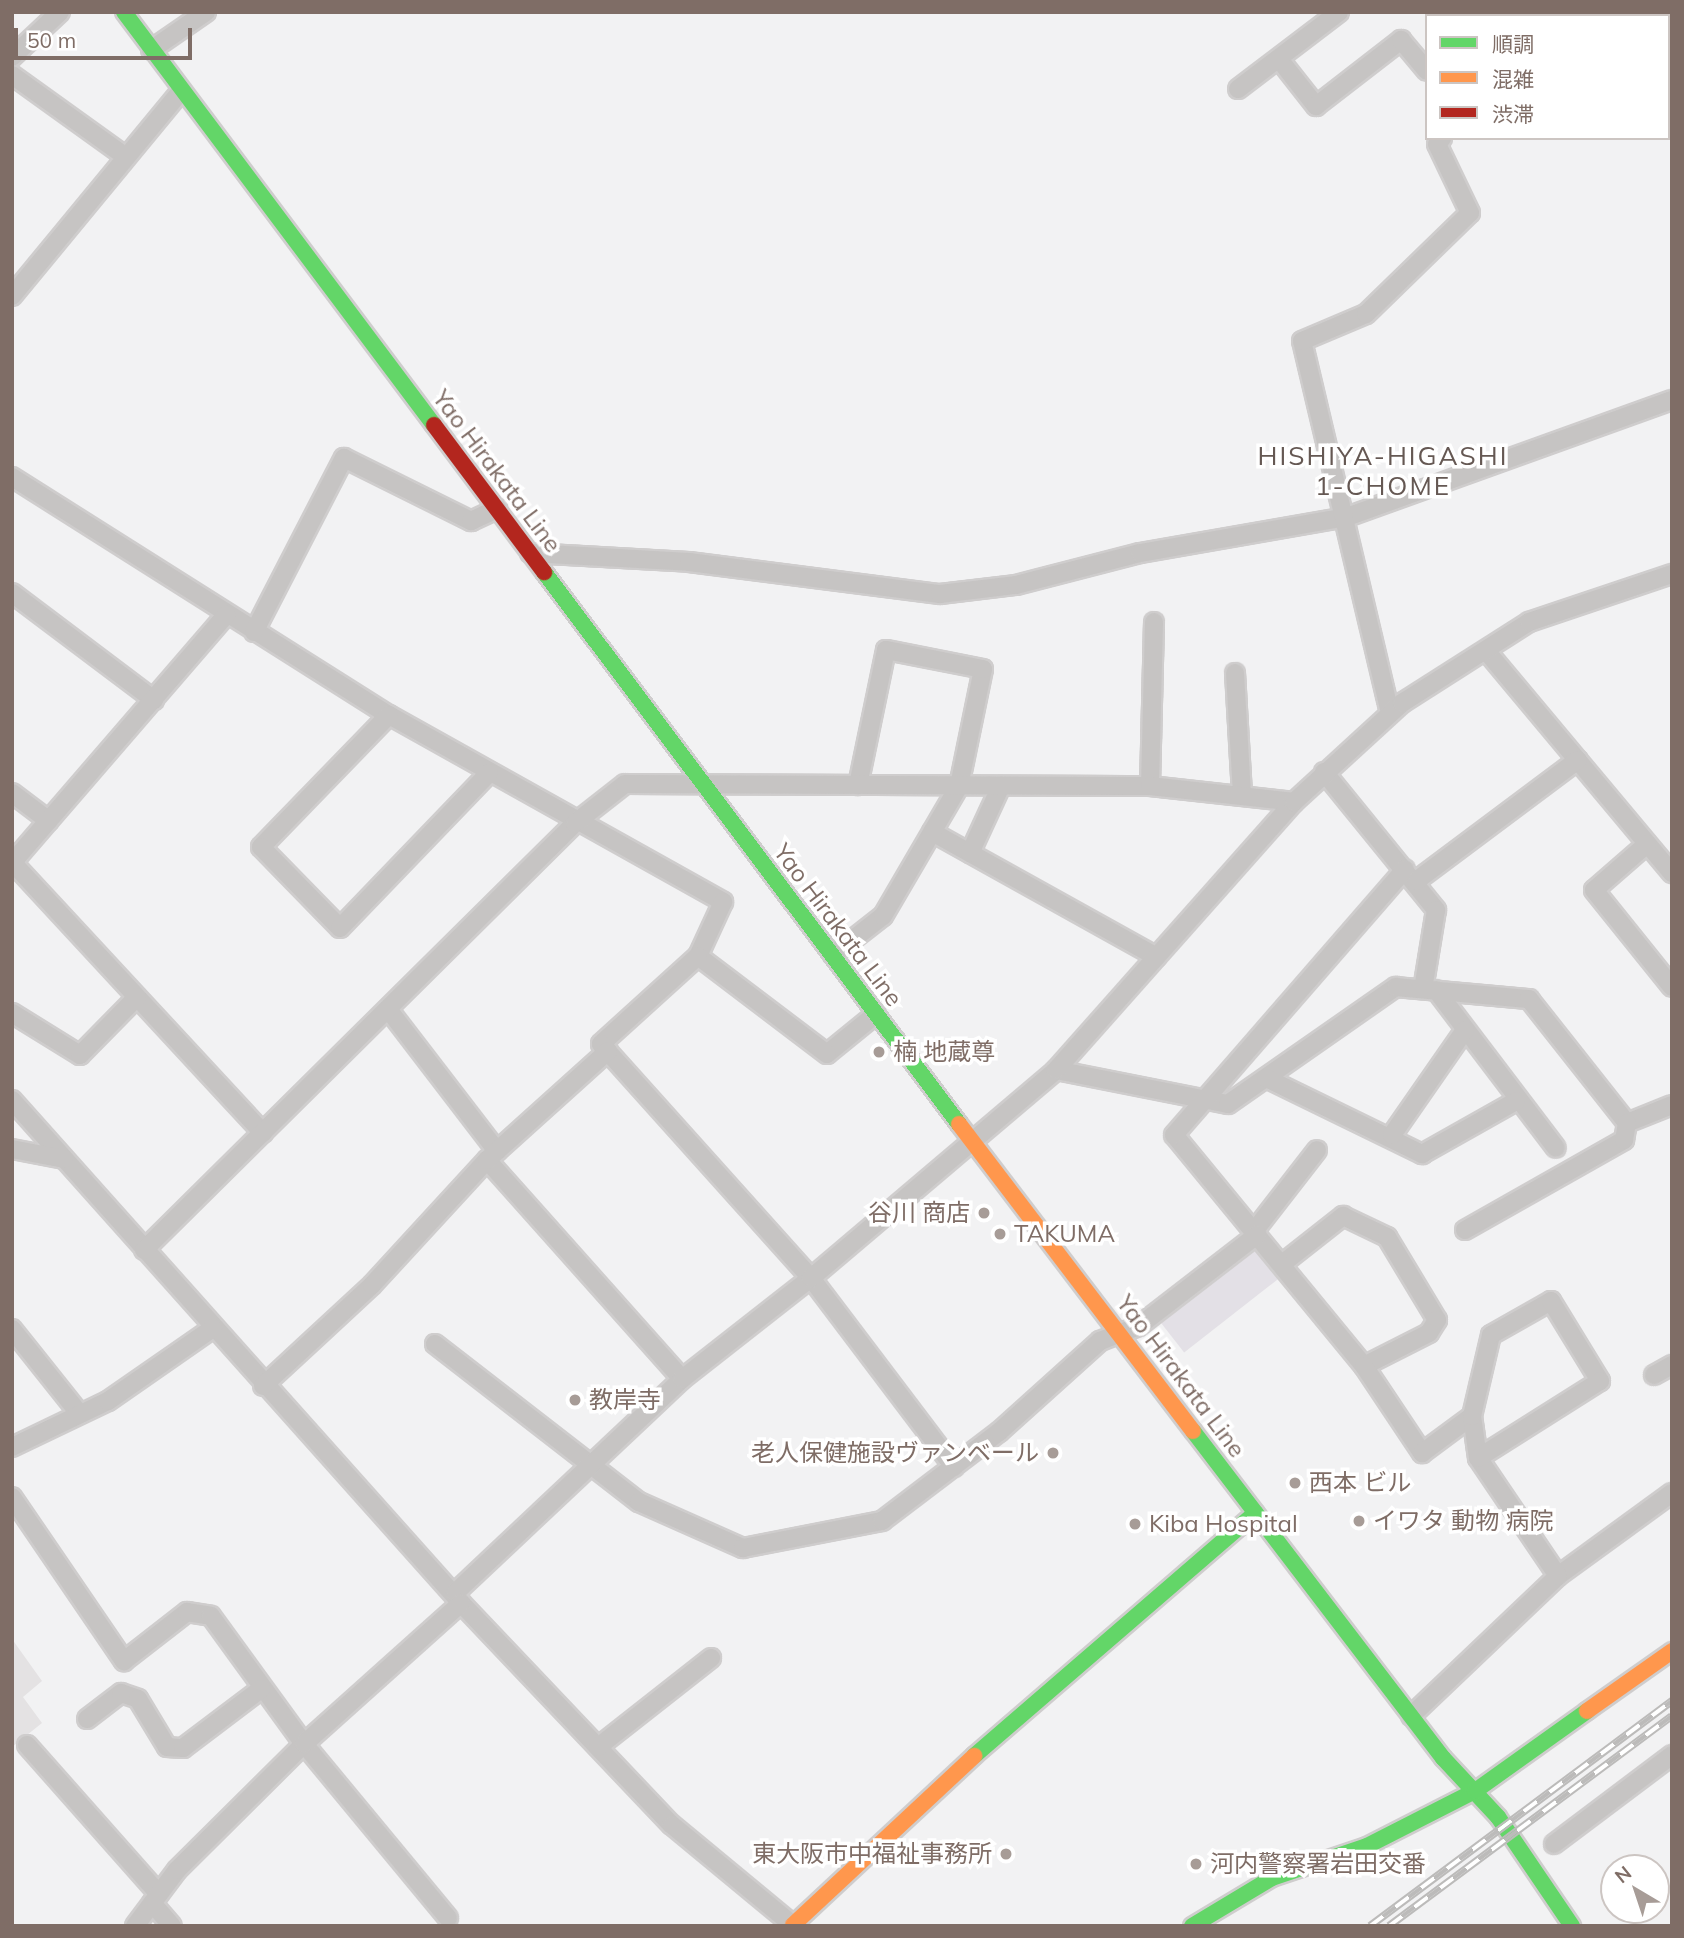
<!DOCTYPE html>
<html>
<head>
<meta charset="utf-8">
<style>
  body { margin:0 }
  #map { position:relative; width:1684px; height:1938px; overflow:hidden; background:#f2f2f3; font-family:Mulish,"Noto Sans JP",sans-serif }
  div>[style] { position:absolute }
  .built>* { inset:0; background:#e4e2e3 }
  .green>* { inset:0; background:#e3e0e6; transform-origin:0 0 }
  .roads { filter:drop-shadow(2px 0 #cfcdcd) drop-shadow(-2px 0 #cfcdcd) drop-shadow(0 2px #cfcdcd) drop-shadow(0 -2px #cfcdcd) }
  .street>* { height:18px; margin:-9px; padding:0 9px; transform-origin:9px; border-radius:9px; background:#c6c4c3 }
  .fast>* { height:16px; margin:-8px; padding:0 8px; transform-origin:8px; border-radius:8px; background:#63d668 }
  .slow>* { height:16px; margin:-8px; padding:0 8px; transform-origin:8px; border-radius:8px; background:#ff974d }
  .jam>* { height:16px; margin:-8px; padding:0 8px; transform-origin:8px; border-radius:8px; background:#b3261e }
  .rail>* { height:8px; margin-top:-4px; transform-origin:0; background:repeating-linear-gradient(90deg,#fff 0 16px,#bcbbba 0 32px); box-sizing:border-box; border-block:2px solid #bcbbba }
  .dots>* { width:19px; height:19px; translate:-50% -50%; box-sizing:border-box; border:4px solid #fff; border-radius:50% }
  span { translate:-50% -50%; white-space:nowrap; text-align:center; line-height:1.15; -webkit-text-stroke:7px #fff; paint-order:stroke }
  .street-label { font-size:24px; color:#7f6d66 }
  .poi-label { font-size:24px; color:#7f6d66 }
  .left { translate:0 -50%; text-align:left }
  .right { translate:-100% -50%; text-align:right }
  .neighbourhood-label { font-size:26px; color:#655853; letter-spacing:2px }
  .frame { position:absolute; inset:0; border:14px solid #7f6d66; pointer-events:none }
  .legend { position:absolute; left:1425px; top:14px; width:245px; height:126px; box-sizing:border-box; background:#fff; border:2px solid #ccc5c2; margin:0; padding:9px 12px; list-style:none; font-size:21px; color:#7f6d66 }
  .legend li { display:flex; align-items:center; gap:14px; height:35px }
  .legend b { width:35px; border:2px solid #ccc5c2 }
  .north { position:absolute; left:1600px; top:1854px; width:70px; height:70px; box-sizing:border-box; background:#fff; border:2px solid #ccc5c2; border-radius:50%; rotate:321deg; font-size:19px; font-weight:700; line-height:28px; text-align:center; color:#7f6d66 }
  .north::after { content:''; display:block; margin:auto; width:24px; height:32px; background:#a79c97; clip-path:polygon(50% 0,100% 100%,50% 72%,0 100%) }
  .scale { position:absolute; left:14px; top:28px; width:178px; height:32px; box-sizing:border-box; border:4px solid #7f6d66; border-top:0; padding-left:9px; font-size:21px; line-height:24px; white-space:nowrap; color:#7f6d66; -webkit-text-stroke:5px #fff; paint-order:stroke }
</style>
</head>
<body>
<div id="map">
  <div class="built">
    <div style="clip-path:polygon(12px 1639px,42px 1681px,23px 1697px,42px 1723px,12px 1747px)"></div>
  </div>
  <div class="green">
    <div style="left:1259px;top:1242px;width:41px;height:127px;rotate:52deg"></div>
  </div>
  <div class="roads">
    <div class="street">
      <div style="left:1523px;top:16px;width:6px;rotate:-39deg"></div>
      <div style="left:151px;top:50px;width:67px;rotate:-34.6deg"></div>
      <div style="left:12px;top:57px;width:66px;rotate:-43.2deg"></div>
      <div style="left:1279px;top:59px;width:60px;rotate:51.8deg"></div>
      <div style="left:1316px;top:106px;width:108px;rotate:-37.8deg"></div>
      <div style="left:1401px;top:40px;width:40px;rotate:50deg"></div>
      <div style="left:12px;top:75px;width:140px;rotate:35.7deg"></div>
      <div style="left:1238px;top:89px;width:127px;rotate:-37.3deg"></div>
      <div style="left:12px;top:296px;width:266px;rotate:-50.5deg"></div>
      <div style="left:12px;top:477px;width:446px;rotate:32.3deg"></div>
      <div style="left:389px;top:715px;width:383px;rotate:29.2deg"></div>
      <div style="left:723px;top:902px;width:60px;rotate:114.8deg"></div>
      <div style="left:530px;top:553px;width:159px;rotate:3.2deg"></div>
      <div style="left:689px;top:562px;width:253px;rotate:7.3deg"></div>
      <div style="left:940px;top:594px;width:77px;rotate:-6.8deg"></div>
      <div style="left:1016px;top:585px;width:128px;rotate:-14.5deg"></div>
      <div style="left:1140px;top:553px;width:210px;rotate:-9.9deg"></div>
      <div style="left:1347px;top:517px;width:345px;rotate:-19.8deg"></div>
      <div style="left:12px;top:593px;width:178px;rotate:37deg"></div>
      <div style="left:254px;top:632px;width:196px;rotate:-62.7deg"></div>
      <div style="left:344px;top:458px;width:142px;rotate:26.4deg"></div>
      <div style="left:471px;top:521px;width:29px;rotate:-25deg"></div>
      <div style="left:1488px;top:653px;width:287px;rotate:50.1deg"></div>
      <div style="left:1235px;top:673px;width:121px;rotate:86.7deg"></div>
      <div style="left:1390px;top:713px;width:382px;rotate:-103.3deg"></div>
      <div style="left:1302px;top:341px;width:69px;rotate:-22.9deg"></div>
      <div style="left:1366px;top:314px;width:145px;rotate:-44.2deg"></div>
      <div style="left:1470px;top:213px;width:76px;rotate:-115.6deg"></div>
      <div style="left:1437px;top:144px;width:8px;rotate:-50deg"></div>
      <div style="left:389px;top:715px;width:184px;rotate:134.1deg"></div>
      <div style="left:261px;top:847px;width:113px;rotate:45.7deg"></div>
      <div style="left:340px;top:928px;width:215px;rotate:-46.1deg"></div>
      <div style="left:1324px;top:772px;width:178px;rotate:50.9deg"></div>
      <div style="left:1436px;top:910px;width:80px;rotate:99.3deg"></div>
      <div style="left:1150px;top:786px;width:164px;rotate:-88.6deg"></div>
      <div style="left:12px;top:793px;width:46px;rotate:37.1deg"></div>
      <div style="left:932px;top:832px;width:257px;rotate:29.1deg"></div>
      <div style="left:1647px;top:844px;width:70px;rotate:139deg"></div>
      <div style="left:1594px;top:890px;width:124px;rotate:51.2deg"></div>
      <div style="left:970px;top:853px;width:74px;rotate:-65.2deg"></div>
      <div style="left:12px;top:863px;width:328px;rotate:-49.2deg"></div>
      <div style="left:13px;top:863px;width:368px;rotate:47.2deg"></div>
      <div style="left:1416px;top:881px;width:202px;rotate:-36.8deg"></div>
      <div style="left:833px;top:955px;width:63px;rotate:-38deg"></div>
      <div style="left:883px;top:916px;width:151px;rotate:-59.7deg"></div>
      <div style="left:959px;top:786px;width:119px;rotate:-78.4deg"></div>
      <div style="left:983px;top:669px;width:99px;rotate:-168.9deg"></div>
      <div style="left:886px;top:650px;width:138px;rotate:101.7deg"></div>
      <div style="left:1436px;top:990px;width:198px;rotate:52.8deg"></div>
      <div style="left:388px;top:1009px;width:179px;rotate:52.5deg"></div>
      <div style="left:12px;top:1013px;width:80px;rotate:31.7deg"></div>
      <div style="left:80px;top:1055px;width:81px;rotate:-45.5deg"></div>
      <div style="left:876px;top:1014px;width:63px;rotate:140.8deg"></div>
      <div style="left:827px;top:1054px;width:162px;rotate:-142.8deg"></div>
      <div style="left:698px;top:956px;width:131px;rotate:137.8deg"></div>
      <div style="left:601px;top:1044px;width:314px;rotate:48.1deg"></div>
      <div style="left:811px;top:1278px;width:237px;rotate:52.9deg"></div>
      <div style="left:1056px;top:1070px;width:175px;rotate:11.2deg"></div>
      <div style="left:1228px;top:1104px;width:205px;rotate:-34.9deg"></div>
      <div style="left:1396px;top:987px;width:134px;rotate:5.2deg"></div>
      <div style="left:1529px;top:999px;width:158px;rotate:51.7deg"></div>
      <div style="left:1627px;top:1123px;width:48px;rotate:-21.8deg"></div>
      <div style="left:1266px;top:1078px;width:174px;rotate:26deg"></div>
      <div style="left:1422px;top:1154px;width:108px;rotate:-29.4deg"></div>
      <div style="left:12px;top:1100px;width:674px;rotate:48.25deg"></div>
      <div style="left:461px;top:1603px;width:306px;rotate:46.5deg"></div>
      <div style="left:672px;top:1825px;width:158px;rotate:39.6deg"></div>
      <div style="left:1392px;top:1135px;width:128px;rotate:-55.2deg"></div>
      <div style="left:12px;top:1149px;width:53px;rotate:10.9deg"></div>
      <div style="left:487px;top:1160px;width:293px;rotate:48.3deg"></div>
      <div style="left:1255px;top:1230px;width:101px;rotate:-52.2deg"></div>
      <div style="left:1465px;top:1230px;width:183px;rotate:-29.5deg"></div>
      <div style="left:1624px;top:1140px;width:17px;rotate:-80deg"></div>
      <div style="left:144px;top:1250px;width:607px;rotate:-44.73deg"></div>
      <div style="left:575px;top:823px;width:63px;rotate:-38deg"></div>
      <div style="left:625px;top:784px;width:525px;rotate:0.22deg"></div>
      <div style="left:1150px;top:786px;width:145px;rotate:6.3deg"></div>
      <div style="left:1282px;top:1264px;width:78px;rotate:-38.2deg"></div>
      <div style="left:1343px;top:1216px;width:49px;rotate:25.5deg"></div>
      <div style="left:1387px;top:1237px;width:97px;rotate:58.9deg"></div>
      <div style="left:1437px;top:1320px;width:15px;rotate:122deg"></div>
      <div style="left:1429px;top:1333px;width:73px;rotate:153.1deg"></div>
      <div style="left:1364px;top:1366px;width:299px;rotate:-129.4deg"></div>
      <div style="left:1174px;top:1135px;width:352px;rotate:-49deg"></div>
      <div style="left:12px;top:1329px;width:106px;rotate:51.5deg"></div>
      <div style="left:435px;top:1344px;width:258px;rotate:37.8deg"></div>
      <div style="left:639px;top:1502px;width:114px;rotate:23.9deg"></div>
      <div style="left:743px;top:1548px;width:142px;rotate:-11deg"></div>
      <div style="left:882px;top:1521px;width:147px;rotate:-37.3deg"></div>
      <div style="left:999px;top:1432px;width:136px;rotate:-42deg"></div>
      <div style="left:1100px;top:1341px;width:42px;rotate:-21deg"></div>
      <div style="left:1139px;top:1326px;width:150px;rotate:-37.7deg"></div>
      <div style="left:1364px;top:1366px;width:105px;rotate:56.3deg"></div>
      <div style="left:1422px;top:1453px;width:62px;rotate:-36.5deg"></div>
      <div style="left:1654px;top:1375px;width:21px;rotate:-29deg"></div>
      <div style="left:263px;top:1386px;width:149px;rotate:-42.8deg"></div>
      <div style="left:372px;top:1285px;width:170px;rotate:-47.4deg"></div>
      <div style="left:487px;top:1160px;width:163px;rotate:-42deg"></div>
      <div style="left:12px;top:1447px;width:106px;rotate:-25.6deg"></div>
      <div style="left:108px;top:1401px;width:128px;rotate:-34.8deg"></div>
      <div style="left:12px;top:1497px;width:199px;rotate:55.7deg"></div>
      <div style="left:124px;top:1661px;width:80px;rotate:-37.9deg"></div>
      <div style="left:187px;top:1612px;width:24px;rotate:9deg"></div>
      <div style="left:211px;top:1616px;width:158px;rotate:54deg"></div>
      <div style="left:304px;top:1744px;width:226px;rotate:50.4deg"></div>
      <div style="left:1558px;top:1576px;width:141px;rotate:-36.1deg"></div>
      <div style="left:455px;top:1593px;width:312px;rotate:-43.3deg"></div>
      <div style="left:682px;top:1379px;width:164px;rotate:-38.1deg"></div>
      <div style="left:811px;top:1278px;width:321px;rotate:-40.3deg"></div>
      <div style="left:1056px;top:1070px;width:358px;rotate:-48.4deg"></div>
      <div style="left:1294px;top:802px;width:147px;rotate:-42.5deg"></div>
      <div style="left:1402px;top:703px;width:151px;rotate:-32.5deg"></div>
      <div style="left:1529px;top:622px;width:151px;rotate:-18.6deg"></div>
      <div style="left:1411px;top:1716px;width:203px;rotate:-43.6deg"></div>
      <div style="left:1558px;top:1576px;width:143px;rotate:-124.1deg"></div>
      <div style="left:1478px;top:1458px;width:42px;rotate:-98.1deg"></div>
      <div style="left:1472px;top:1416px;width:83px;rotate:-76.8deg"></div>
      <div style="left:1491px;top:1335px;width:69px;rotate:-29.5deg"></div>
      <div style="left:1551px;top:1301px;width:94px;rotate:58.5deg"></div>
      <div style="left:1600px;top:1381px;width:144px;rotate:147.7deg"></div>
      <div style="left:87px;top:1719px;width:43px;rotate:-37.4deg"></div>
      <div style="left:121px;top:1693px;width:18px;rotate:19deg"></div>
      <div style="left:138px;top:1699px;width:56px;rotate:58.9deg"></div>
      <div style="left:167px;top:1747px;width:16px;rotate:4deg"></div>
      <div style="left:183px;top:1748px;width:98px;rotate:-37.1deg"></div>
      <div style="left:27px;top:1745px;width:199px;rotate:48.5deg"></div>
      <div style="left:598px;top:1747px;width:144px;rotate:-38.2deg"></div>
      <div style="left:1554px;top:1844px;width:148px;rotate:-37deg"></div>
      <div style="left:152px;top:1903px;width:30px;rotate:49deg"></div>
      <div style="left:135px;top:1926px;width:70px;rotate:-53.1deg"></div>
      <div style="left:177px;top:1870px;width:179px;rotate:-44.8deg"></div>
      <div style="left:304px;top:1744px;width:211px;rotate:-41.9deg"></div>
    </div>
    <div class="fast">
      <div style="left:124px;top:12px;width:516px;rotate:53.11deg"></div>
      <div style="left:544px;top:572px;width:691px;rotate:53.06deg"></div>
      <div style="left:1193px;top:1431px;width:412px;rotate:52.6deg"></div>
      <div style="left:1443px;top:1758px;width:81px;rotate:47deg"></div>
      <div style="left:1498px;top:1817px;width:132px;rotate:55.8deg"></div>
      <div style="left:974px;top:1756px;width:372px;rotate:-40.8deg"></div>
      <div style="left:1192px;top:1926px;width:93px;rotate:-31deg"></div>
      <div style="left:1272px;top:1878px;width:100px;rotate:-18.6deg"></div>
      <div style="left:1367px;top:1846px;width:121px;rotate:-27deg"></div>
      <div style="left:1475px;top:1791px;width:138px;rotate:-35.5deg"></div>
    </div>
    <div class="slow">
      <div style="left:959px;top:1124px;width:386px;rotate:52.7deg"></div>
      <div style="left:1587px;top:1711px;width:104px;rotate:-35.2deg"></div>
      <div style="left:793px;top:1925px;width:248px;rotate:-43deg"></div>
    </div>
    <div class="jam">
      <div style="left:434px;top:425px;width:184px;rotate:53.2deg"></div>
    </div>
  </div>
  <div class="rail">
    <div style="left:1370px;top:1926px;width:377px;rotate:-36.7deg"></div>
    <div style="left:1389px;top:1926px;width:352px;rotate:-36.6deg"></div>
  </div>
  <div class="dots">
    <div style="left:879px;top:1052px;background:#a79c97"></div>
    <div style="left:984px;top:1213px;background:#a79c97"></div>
    <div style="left:1000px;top:1234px;background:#a79c97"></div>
    <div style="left:575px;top:1400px;background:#a79c97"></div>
    <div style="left:1053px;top:1453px;background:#a79c97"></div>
    <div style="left:1295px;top:1483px;background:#a79c97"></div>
    <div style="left:1359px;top:1521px;background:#a79c97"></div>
    <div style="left:1135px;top:1524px;background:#a79c97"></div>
    <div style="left:1006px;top:1854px;background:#a79c97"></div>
    <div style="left:1196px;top:1864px;background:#a79c97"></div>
  </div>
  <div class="street-label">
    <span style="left:497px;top:471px;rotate:53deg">Yao Hirakata Line</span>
    <span style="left:838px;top:925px;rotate:53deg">Yao Hirakata Line</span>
    <span style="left:1181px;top:1376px;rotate:53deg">Yao Hirakata Line</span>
  </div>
  <div class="poi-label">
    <span class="left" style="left:893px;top:1052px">楠 地蔵尊</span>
    <span class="right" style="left:970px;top:1213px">谷川 商店</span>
    <span class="left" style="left:1014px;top:1234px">TAKUMA</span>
    <span class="left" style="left:589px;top:1400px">教岸寺</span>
    <span class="right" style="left:1039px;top:1453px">老人保健施設ヴァンベール</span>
    <span class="left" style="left:1309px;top:1483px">西本 ビル</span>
    <span class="left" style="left:1373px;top:1521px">イワタ 動物 病院</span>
    <span class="left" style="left:1149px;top:1524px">Kiba Hospital</span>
    <span class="right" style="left:992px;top:1854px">東大阪市中福祉事務所</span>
    <span class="left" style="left:1210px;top:1864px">河内警察署岩田交番</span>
  </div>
  <div class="neighbourhood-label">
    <span style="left:1383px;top:471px">HISHIYA-HIGASHI<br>1-CHOME</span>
  </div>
  <div class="frame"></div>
  <ul class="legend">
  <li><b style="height:9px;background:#63d668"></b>順調</li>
  <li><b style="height:9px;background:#ff974d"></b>混雑</li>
  <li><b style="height:9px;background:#b3261e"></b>渋滞</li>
  </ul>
  <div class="north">N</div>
  <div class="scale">50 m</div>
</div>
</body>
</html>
